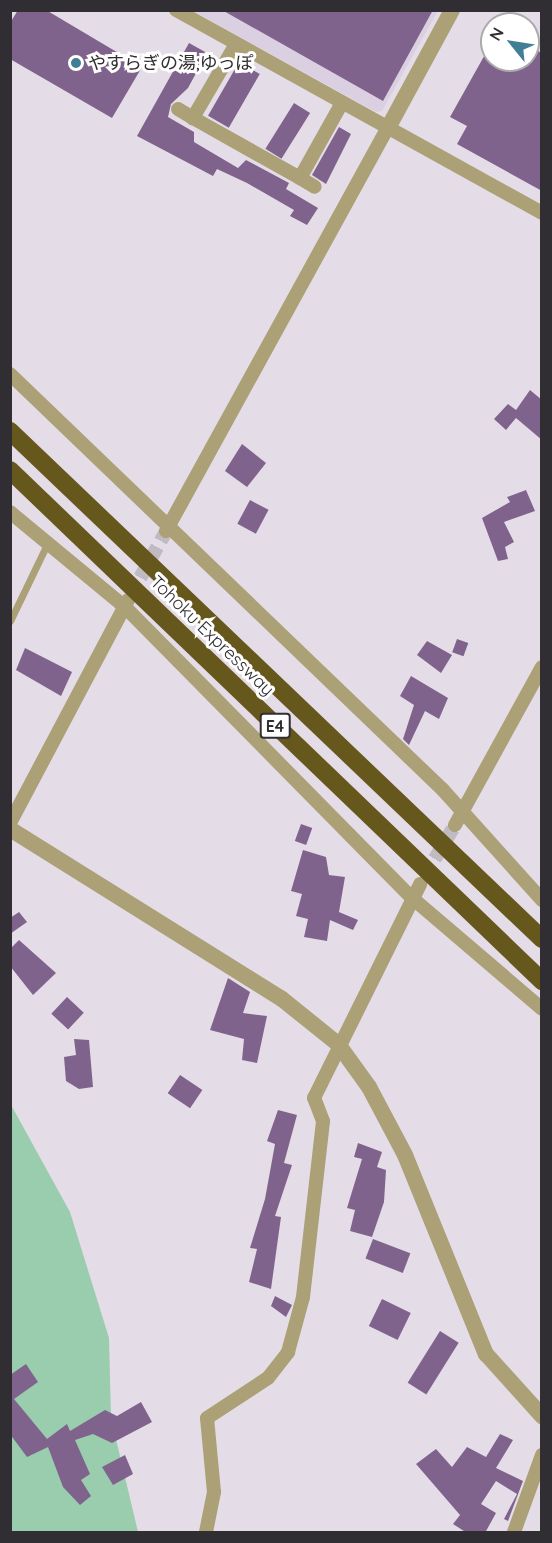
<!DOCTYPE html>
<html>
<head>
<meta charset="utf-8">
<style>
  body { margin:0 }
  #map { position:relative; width:552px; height:1543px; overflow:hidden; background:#e4dde7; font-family:Quicksand,"Noto Sans JP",sans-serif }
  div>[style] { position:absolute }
  .built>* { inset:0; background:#dbd0e1 }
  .green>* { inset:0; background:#99cdad }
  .building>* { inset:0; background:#80638d; transform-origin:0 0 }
  .minor-tunnel>* { height:14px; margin-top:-7px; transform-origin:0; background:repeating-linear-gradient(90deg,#c0bac3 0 14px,transparent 0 21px) }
  .service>* { height:7px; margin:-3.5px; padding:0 3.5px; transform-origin:3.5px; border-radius:3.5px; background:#aba076 }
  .minor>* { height:14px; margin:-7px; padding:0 7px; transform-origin:7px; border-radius:7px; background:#aba076 }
  .tertiary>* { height:16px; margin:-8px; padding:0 8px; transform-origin:8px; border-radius:8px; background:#aba076 }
  .motorway>* { height:18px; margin:-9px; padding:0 9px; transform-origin:9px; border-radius:9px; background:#66571c }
  .dots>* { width:16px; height:16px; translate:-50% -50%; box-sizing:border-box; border:3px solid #fff; border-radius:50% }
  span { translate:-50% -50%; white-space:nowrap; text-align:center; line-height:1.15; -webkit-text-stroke:6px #fff; paint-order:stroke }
  .shield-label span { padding:2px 4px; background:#fff; border:2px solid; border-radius:4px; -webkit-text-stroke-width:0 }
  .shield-label { font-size:16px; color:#302e32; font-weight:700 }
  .poi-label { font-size:18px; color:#302e32 }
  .left { translate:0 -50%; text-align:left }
  .street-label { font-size:18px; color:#302e32 }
  .frame { position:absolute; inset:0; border:12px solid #302e32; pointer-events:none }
  .north { position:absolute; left:480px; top:12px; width:60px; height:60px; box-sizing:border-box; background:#fff; border:2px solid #acabad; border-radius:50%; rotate:300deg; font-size:16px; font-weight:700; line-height:24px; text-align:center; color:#302e32 }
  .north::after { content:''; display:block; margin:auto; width:21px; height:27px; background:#427f96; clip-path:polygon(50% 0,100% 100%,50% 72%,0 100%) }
</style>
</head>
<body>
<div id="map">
  <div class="built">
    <div style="clip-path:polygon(193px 11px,438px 11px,382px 111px,376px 112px)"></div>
  </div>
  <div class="green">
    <div style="clip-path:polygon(10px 1103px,70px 1212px,109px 1338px,111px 1418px,138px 1532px,11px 1532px)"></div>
  </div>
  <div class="building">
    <div style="clip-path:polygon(18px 10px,46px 10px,142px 67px,112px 118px,10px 59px,10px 23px)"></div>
    <div style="clip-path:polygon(222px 10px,433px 10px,383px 101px)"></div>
    <div style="clip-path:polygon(492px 42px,492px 60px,528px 60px,528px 46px,542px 53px,542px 191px,457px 144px,467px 126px,450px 117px)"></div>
    <div style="clip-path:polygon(189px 43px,207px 53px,188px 88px,171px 104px,168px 117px,194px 132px,194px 142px,238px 168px,246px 160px,289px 183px,286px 189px,318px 208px,307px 225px,290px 216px,294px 210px,247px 183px,217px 169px,213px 176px,137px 136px)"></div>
    <div style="left:239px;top:62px;width:24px;height:62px;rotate:30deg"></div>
    <div style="left:294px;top:103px;width:19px;height:54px;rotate:32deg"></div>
    <div style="clip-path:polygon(339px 127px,351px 134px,326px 184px,312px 175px)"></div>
    <div style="clip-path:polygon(530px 390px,542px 400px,542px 440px,516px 418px,506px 430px,494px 419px,508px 404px,516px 410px)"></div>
    <div style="clip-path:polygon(242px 444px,266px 463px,247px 487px,225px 471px)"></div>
    <div style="clip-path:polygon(526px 490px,535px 511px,504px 522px,514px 542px,505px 547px,508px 559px,498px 561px,482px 518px,510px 502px,507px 497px)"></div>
    <div style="left:250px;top:500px;width:21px;height:27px;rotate:28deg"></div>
    <div style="left:457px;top:639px;width:12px;height:14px;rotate:20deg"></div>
    <div style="clip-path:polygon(427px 641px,452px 655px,441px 673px,417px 655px)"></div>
    <div style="clip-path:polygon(25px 648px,72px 672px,61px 696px,16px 670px)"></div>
    <div style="clip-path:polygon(411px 676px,448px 698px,439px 719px,425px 711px,409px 745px,403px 739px,414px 705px,400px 696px)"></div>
    <div style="left:301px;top:824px;width:12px;height:18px;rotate:20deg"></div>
    <div style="clip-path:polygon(303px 850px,326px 857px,329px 875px,345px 877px,339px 912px,358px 920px,353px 930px,330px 920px,327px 941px,304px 937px,308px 919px,296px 916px,302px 894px,291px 891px)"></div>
    <div style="clip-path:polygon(19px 912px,27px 922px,10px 934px,10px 918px)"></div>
    <div style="clip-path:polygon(19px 940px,56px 973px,33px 995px,10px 966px,10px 949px)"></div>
    <div style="clip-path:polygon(228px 978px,250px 992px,243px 1013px,267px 1016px,257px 1063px,242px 1060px,244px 1039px,210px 1030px)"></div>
    <div style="left:67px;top:997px;width:23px;height:23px;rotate:43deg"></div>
    <div style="clip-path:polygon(74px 1039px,89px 1040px,93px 1087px,79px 1089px,66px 1081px,64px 1057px,76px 1055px)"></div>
    <div style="left:180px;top:1075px;width:27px;height:22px;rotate:34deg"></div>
    <div style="clip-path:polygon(278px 1110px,297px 1115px,284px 1163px,292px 1165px,275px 1216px,281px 1217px,271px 1289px,249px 1282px,257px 1249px,250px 1248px,265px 1199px,275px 1144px,267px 1141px)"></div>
    <div style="clip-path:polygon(358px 1143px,382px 1152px,377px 1167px,386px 1170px,384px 1202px,372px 1237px,350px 1231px,355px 1210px,347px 1208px,362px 1159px,354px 1157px)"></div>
    <div style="left:373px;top:1239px;width:40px;height:21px;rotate:21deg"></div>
    <div style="clip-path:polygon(275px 1296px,292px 1305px,286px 1317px,271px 1306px)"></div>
    <div style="left:382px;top:1299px;width:32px;height:30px;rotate:26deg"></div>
    <div style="left:440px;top:1331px;width:22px;height:61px;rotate:32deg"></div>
    <div style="clip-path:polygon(26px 1364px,38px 1382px,14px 1399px,47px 1439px,67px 1424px,70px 1431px,105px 1410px,117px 1416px,141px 1402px,152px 1422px,112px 1443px,93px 1434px,75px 1440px,90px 1474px,81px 1480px,91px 1496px,80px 1505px,63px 1487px,48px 1447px,27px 1457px,10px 1434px,10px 1375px)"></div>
    <div style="clip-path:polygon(500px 1434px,513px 1440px,496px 1468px,523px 1481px,508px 1521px,504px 1519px,517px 1494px,496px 1481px,481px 1504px,496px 1513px,485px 1533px,467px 1533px,453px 1524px,460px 1515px,416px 1464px,436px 1449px,452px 1467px,467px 1447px,486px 1457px)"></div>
    <div style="clip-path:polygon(125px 1455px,133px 1474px,113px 1485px,102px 1467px)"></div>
  </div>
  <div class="minor-tunnel">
    <div style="left:130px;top:596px;width:72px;rotate:-60.9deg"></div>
    <div style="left:424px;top:877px;width:61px;rotate:-59.2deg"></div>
  </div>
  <div class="service">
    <div style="left:10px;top:621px;width:88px;rotate:-64.3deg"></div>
  </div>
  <div class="minor">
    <div style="left:176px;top:10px;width:419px;rotate:29deg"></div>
    <div style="left:236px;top:44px;width:86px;rotate:120.2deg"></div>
    <div style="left:193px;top:118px;width:123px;rotate:29.3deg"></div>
    <div style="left:300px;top:178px;width:86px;rotate:-60.8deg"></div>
    <div style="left:178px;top:109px;width:17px;rotate:31deg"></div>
    <div style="left:300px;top:178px;width:17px;rotate:31deg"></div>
    <div style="left:10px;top:374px;width:600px;rotate:43.85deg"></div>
    <div style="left:443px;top:790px;width:148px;rotate:48deg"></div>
    <div style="left:10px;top:512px;width:149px;rotate:39.6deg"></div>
    <div style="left:125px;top:607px;width:407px;rotate:45.4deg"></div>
    <div style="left:411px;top:897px;width:172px;rotate:40.5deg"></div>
    <div style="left:166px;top:531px;width:460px;rotate:-61.2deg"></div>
    <div style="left:10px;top:823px;width:252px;rotate:-62.1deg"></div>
    <div style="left:455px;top:825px;width:180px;rotate:-61.2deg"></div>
    <div style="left:206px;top:1532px;width:41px;rotate:-78.7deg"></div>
    <div style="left:214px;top:1492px;width:74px;rotate:-95.4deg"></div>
    <div style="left:207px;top:1418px;width:73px;rotate:-33.3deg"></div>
    <div style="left:268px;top:1378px;width:33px;rotate:-52deg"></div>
    <div style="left:288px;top:1352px;width:57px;rotate:-74.7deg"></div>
    <div style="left:303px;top:1297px;width:177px;rotate:-83.5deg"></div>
    <div style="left:323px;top:1121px;width:25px;rotate:-111deg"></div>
    <div style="left:314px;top:1098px;width:239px;rotate:-63.6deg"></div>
    <div style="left:514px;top:1532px;width:82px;rotate:-70deg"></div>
  </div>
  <div class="tertiary">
    <div style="left:388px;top:128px;width:134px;rotate:-61.5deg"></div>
    <div style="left:10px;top:829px;width:321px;rotate:32deg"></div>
    <div style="left:282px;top:999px;width:72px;rotate:38.8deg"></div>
    <div style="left:338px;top:1044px;width:53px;rotate:54.2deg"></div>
    <div style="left:369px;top:1087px;width:77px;rotate:62.1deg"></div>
    <div style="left:405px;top:1155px;width:215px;rotate:67.9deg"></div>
    <div style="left:486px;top:1354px;width:84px;rotate:47.9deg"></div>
  </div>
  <div class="motorway">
    <div style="left:10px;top:431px;width:736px;rotate:43.68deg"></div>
    <div style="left:10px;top:470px;width:738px;rotate:43.85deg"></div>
  </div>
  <div class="dots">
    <div style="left:76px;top:63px;background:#427f96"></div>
  </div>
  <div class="shield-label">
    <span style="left:275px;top:726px">E4</span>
  </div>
  <div class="poi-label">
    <span class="left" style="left:88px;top:63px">やすらぎの湯;ゆっぽ</span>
  </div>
  <div class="street-label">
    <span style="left:212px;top:636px;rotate:44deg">Tohoku Expressway</span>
  </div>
  <div class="frame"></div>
  <div class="north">N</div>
</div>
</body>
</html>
